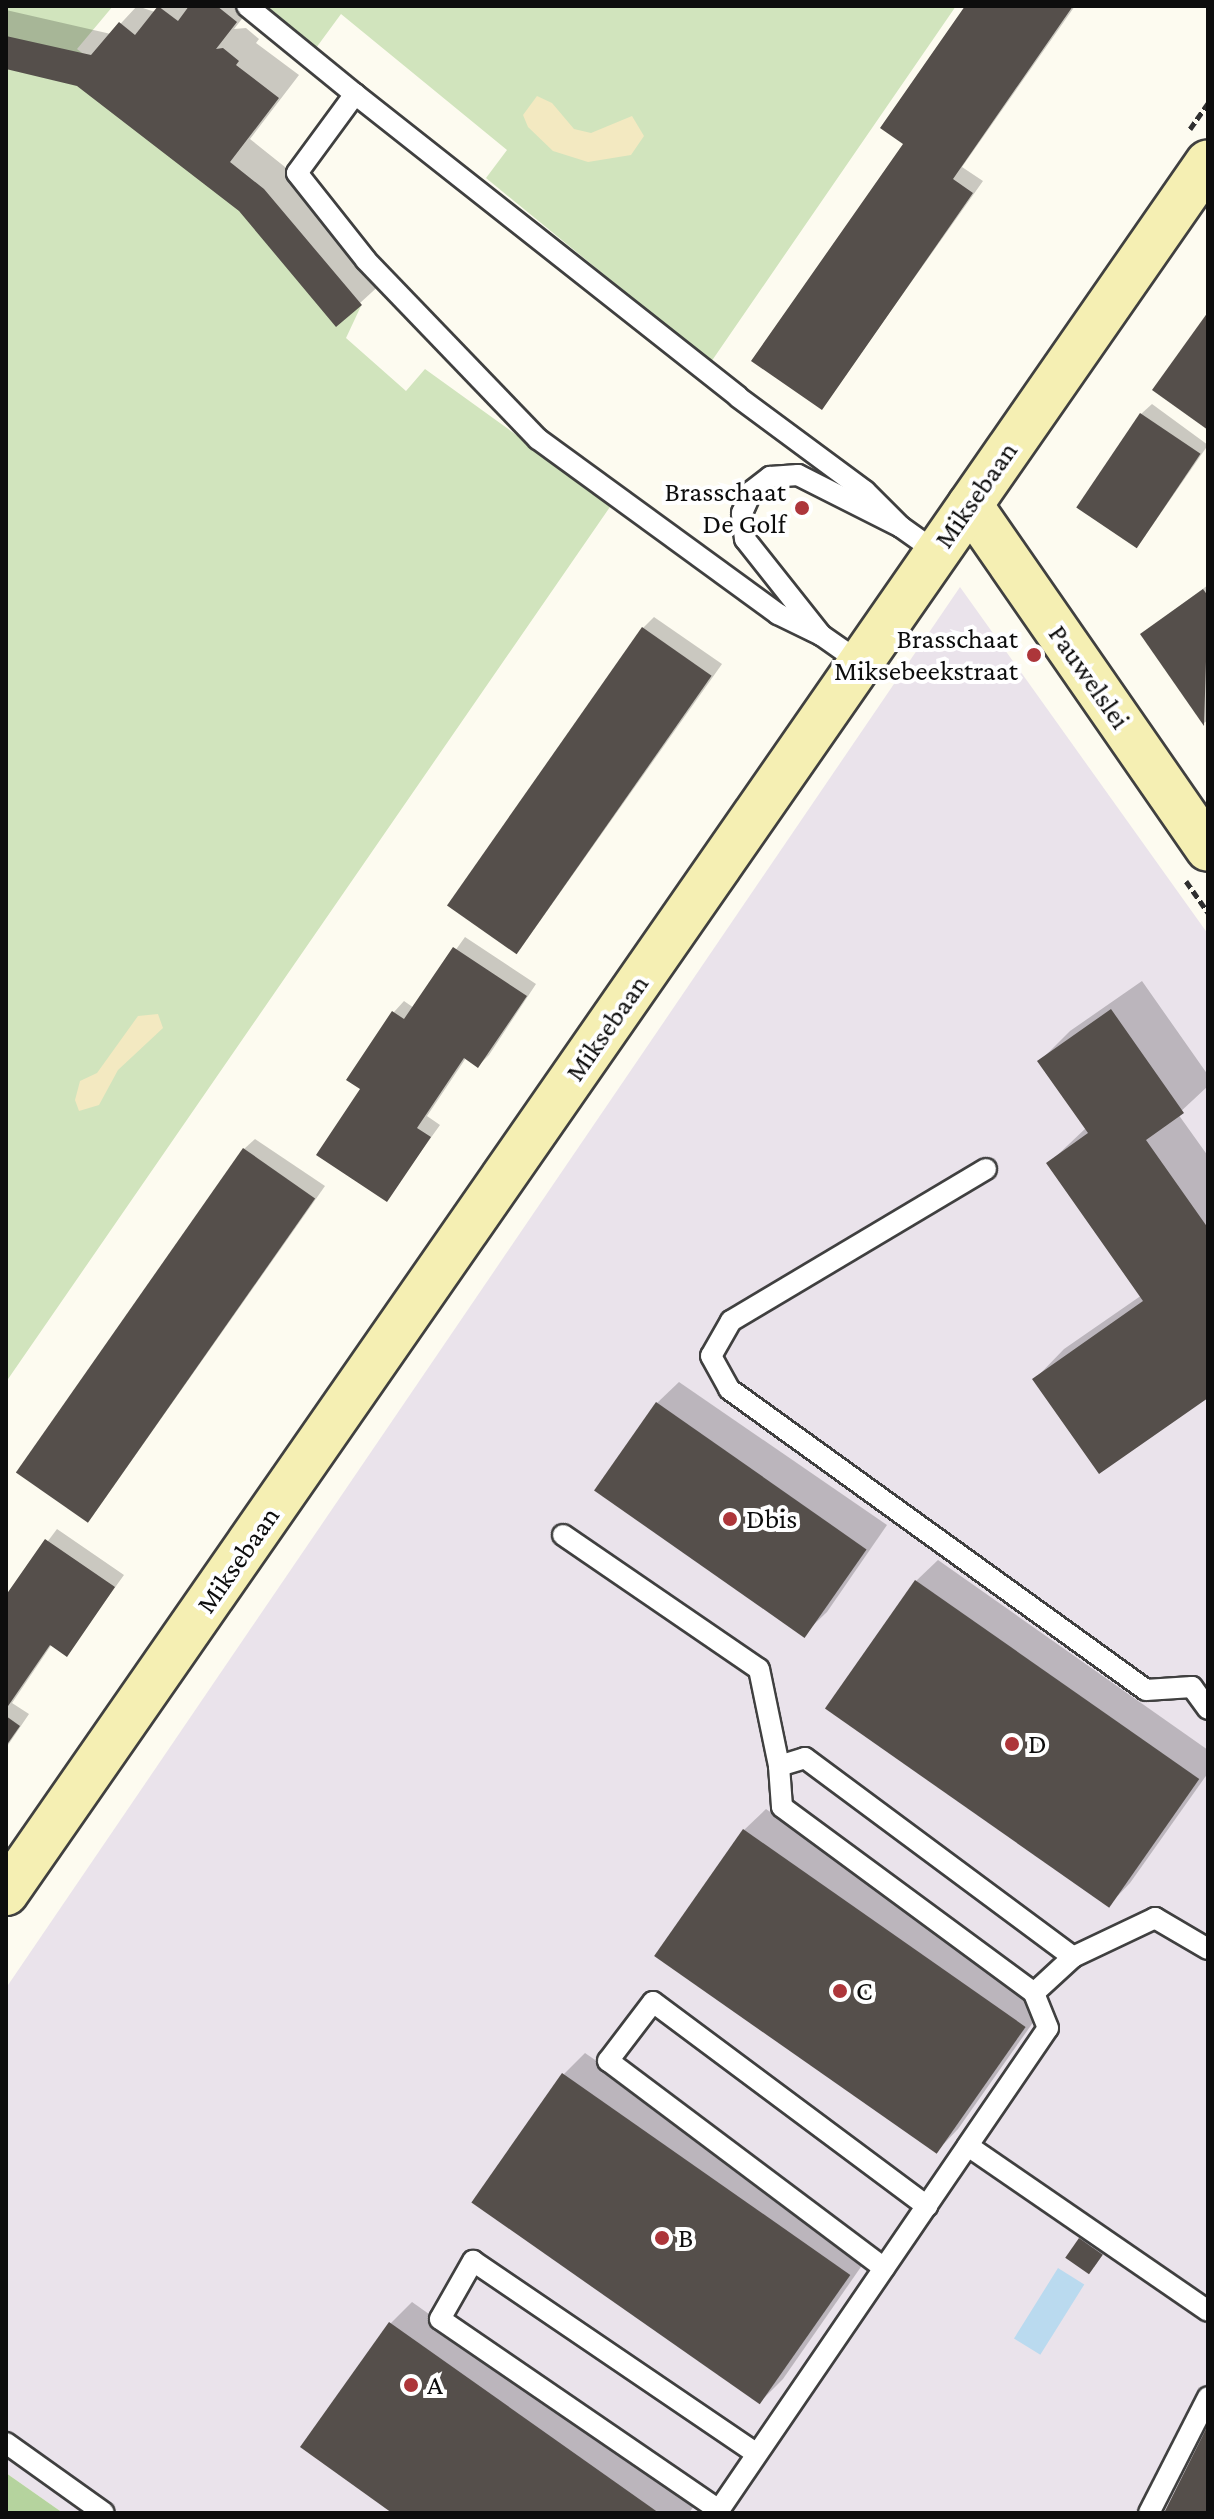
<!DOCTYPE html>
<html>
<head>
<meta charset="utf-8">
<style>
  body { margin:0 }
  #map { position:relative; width:1214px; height:2519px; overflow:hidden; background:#fdfbf0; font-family:"Crimson Pro",serif }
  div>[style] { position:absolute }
  .industrial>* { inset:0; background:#eae3eb }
  .green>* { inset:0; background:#d1e4bd }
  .forest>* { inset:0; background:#b5d39e }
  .sand>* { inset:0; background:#f3e9c1 }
  .water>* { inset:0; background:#badaef; transform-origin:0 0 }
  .shadow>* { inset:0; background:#0003 }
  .building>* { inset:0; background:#554f4b; transform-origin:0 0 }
  .path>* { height:5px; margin-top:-2.5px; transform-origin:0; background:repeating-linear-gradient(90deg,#2f2f2f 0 8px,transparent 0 12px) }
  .roads { filter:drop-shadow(2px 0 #404040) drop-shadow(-2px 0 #404040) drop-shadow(0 2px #404040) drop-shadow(0 -2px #404040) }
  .lane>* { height:20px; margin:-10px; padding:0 10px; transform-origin:10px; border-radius:10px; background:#fff }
  .secondary>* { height:44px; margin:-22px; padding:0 22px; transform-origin:22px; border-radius:22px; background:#f5efb3 }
  .dots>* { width:22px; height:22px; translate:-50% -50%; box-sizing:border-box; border:4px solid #fff; border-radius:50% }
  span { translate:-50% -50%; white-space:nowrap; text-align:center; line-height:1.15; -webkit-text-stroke:8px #fff; paint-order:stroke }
  .poi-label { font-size:28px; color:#0d0d0d }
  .right { translate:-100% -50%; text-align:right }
  .left { translate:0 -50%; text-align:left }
  .street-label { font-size:28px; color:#0d0d0d }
  .frame { position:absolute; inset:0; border:8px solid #0d0d0d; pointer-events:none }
</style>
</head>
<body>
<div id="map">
  <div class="industrial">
    <div style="clip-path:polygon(960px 587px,1208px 934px,1208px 2513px,63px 2513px,6px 2473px,6px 1988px)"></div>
  </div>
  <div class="green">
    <div style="clip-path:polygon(6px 6px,113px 6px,77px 49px,261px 193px,361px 306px,346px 338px,406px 391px,425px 369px,612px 504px,6px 1382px)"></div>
    <div style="clip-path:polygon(263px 6px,956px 6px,711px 362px,486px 178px,507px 150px,341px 14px,316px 48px)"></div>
  </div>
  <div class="forest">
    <div style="clip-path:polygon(6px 2473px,63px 2513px,6px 2513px)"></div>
  </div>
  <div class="sand">
    <div style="clip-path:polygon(537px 96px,552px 103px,574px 129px,591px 133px,632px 116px,644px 136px,631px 155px,588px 162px,553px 151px,528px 127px,523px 115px)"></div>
    <div style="clip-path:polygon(158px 1014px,163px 1028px,118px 1070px,99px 1105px,79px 1111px,75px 1100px,80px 1081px,97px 1073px,138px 1016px)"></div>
  </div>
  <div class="water">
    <div style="left:1058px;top:2268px;width:31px;height:83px;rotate:32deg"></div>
  </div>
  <div class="shadow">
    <div style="clip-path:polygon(137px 6px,155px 12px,161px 6px,252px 6px,234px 29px,246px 28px,259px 39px,256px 43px,299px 75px,250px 139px,285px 167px,383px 282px,337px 324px,241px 210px,78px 84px,6px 66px,6px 10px,111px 34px)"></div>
    <div style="clip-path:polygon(967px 6px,1075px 6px,962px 167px,983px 181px,822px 408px,905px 144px)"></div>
    <div style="clip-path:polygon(1152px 404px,1208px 445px,1138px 546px,1141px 414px)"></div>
    <div style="clip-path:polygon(1208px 585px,1208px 720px,1204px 723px,1142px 634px)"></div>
    <div style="clip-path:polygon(654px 617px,722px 664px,518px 952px,643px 628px)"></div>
    <div style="clip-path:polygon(465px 937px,536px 984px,489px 1055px,478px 1066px,466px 1058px,427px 1116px,440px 1125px,387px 1199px,362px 1089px,394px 1012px,404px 1001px,414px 1008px)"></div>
    <div style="clip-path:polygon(1142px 981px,1208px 1075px,1208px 1086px,1178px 1114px,1208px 1156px,1208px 1396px,1035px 1379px,1064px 1349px,1142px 1295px,1049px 1163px,1087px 1127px,1040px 1061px,1070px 1031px)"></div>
    <div style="clip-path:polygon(255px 1139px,325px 1186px,89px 1521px,244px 1149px)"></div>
    <div style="clip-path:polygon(679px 1382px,887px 1525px,827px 1612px,805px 1633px,657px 1403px)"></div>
    <div style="clip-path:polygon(57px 1529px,124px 1575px,67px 1654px,52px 1644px,12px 1703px,29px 1714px,6px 1748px,6px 1597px)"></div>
    <div style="clip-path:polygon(938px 1560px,1208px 1750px,1208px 1773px,1130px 1883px,1109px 1905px,916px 1581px)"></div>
    <div style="clip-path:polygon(766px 1809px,1046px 2004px,958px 2129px,937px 2151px,744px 1830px)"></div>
    <div style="clip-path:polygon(585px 2053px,872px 2251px,783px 2379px,762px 2400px,564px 2074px)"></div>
    <div style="clip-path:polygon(1085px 2235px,1106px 2250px,1094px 2267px,1080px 2240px)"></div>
    <div style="clip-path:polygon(412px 2302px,696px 2503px,689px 2513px,396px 2513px,390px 2324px)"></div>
  </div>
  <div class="building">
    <div style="clip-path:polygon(158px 6px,178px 21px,189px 6px,217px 6px,237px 22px,216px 49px,223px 48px,239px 61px,236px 65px,279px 98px,230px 162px,264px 189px,362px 305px,336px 327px,239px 211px,77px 86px,6px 69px,6px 36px,91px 55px,119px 22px,135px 35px)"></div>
    <div style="clip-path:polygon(965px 6px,1073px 6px,953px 179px,973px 193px,822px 410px,751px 361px,903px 144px,880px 128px)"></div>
    <div style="clip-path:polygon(1208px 312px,1208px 430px,1152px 390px)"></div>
    <div style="left:1140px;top:413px;width:73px;height:114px;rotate:34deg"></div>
    <div style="clip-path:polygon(1203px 589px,1208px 596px,1204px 726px,1140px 634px)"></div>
    <div style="left:642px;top:627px;width:85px;height:340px;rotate:35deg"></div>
    <div style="clip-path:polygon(453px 947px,527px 996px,478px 1068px,464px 1058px,417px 1128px,431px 1137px,387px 1202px,316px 1155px,360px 1089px,346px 1080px,392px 1011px,404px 1019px)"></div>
    <div style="clip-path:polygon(1111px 1009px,1184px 1113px,1146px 1140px,1208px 1228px,1208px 1398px,1099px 1474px,1032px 1379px,1143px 1301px,1046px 1163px,1088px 1133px,1037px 1061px)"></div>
    <div style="left:243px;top:1148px;width:88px;height:396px;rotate:35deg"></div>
    <div style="left:656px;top:1402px;width:257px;height:108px;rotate:35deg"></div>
    <div style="clip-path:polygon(45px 1539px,115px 1587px,67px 1657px,50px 1645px,6px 1709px,6px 1595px)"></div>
    <div style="left:915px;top:1580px;width:347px;height:157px;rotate:35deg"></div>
    <div style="clip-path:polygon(6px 1716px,20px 1726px,6px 1746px)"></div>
    <div style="left:743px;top:1829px;width:345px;height:155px;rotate:35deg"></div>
    <div style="left:562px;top:2073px;width:352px;height:158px;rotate:35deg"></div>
    <div style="left:1079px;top:2238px;width:29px;height:24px;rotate:35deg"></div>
    <div style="clip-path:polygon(389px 2322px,659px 2513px,392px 2513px,300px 2447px)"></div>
    <div style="clip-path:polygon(1208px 2425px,1208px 2513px,1164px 2513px)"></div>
  </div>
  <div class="path">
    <div style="left:1190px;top:129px;width:32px;rotate:-55deg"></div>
    <div style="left:1186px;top:881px;width:39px;rotate:55deg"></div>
  </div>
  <div class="roads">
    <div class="lane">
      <div style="left:247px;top:6px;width:139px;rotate:39.2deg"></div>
      <div style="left:821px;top:635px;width:48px;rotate:-154deg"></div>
      <div style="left:778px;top:614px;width:297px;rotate:-143.9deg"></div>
      <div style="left:538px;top:439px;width:248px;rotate:-133.9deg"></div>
      <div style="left:366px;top:260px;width:111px;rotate:-128.4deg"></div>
      <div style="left:297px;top:173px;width:98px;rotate:-53.7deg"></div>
      <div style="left:355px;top:94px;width:488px;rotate:38.3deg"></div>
      <div style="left:738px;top:397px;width:158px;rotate:36.5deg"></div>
      <div style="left:865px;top:491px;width:51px;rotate:45deg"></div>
      <div style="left:861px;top:663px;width:49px;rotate:-145deg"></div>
      <div style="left:821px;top:635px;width:122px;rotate:-128.4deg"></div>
      <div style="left:745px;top:539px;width:26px;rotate:-97deg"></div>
      <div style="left:742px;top:513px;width:24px;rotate:-66deg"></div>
      <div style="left:752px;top:491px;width:23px;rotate:-38deg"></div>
      <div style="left:770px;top:477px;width:28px;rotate:-4deg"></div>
      <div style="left:798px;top:475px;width:115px;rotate:26.8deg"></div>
      <div style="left:901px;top:527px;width:43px;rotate:35.5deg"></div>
      <div style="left:986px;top:1169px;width:297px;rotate:149.2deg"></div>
      <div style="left:731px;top:1321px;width:40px;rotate:119.7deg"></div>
      <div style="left:711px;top:1356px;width:38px;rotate:61deg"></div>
      <div style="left:729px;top:1389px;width:514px;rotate:35.82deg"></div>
      <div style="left:1146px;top:1690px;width:46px;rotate:-3.7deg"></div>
      <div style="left:1192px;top:1687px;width:27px;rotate:54deg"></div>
      <div style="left:563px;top:1535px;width:237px;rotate:34.4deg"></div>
      <div style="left:759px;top:1669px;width:99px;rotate:78.3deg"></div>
      <div style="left:779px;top:1766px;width:27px;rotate:-17deg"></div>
      <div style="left:805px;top:1758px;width:334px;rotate:36.6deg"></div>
      <div style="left:1073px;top:1957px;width:91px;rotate:-25.4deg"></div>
      <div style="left:1155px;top:1918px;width:61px;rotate:30.3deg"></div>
      <div style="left:779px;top:1766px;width:41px;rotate:85.8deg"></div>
      <div style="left:782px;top:1807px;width:313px;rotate:36.4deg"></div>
      <div style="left:1034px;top:1993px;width:53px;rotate:-42.7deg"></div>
      <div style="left:968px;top:2146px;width:291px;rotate:34.5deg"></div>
      <div style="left:884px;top:2268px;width:345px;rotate:-143.1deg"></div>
      <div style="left:608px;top:2061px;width:74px;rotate:-52.7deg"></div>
      <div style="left:653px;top:2002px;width:342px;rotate:36.7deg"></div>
      <div style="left:6px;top:2443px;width:120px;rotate:35.5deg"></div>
      <div style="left:719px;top:2510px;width:338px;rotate:-145.6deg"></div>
      <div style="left:440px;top:2319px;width:67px;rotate:-60.4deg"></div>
      <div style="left:473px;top:2261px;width:343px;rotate:34.2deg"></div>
      <div style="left:717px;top:2513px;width:587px;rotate:-55.69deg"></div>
      <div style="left:1048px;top:2028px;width:38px;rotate:-112deg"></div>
      <div style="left:1149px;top:2513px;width:130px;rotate:-63deg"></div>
    </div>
    <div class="secondary">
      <div style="left:970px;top:505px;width:418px;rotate:55.3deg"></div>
      <div style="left:6px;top:1893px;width:2107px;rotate:-55.22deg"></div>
    </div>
  </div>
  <div class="dots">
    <div style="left:802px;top:508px;background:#ad363a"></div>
    <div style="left:1034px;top:655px;background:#ad363a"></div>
    <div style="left:730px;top:1519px;background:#ad363a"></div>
    <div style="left:1012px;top:1744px;background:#ad363a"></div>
    <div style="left:840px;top:1991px;background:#ad363a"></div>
    <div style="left:662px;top:2238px;background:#ad363a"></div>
    <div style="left:411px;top:2385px;background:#ad363a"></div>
  </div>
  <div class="poi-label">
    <span class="right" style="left:786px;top:508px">Brasschaat<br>De Golf</span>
    <span class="right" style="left:1018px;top:655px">Brasschaat<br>Miksebeekstraat</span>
    <span class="left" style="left:746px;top:1519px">Dbis</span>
    <span class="left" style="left:1028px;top:1744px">D</span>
    <span class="left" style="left:856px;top:1991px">C</span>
    <span class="left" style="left:678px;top:2238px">B</span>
    <span class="left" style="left:427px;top:2385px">A</span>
  </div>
  <div class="street-label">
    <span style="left:976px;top:495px;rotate:-55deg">Miksebaan</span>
    <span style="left:1089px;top:677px;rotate:55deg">Pauwelslei</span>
    <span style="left:607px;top:1028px;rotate:-55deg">Miksebaan</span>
    <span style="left:238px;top:1560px;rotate:-55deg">Miksebaan</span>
  </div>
  <div class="frame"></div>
</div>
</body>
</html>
